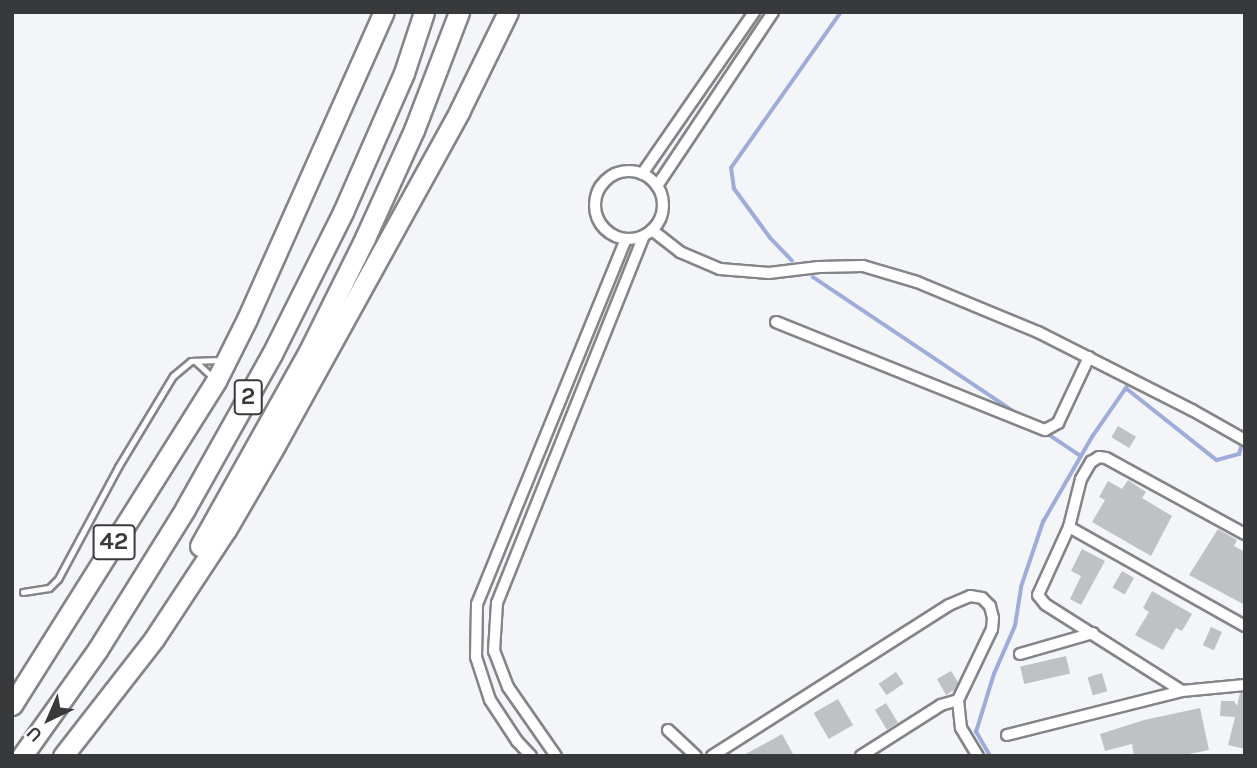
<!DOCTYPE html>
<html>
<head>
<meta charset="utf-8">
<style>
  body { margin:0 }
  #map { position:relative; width:1257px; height:768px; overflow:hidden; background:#f3f5f9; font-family:Karla,sans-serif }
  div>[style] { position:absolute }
  .stream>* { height:3.5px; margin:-1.75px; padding:0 1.75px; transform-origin:1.75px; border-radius:1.75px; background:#9facda }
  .building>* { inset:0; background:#c0c1c5; transform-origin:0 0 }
  .roads { filter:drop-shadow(2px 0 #848588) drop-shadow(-2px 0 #848588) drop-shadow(0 2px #848588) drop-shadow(0 -2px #848588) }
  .service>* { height:5px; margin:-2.5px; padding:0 2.5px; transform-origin:2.5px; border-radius:2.5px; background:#fff }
  .minor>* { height:10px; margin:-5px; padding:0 5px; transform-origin:5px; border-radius:5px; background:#fff }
  .minor>.ring { margin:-5px; padding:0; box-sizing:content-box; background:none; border:10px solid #fff; border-radius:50% }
  .motorway>* { height:19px; margin:-9.5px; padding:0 9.5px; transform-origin:9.5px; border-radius:9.5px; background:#fff }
  span { translate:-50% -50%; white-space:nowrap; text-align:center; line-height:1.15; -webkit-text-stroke:5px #fff; paint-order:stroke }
  .shield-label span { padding:2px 5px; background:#fff; border:2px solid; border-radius:5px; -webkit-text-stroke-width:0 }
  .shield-label { font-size:24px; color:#38393a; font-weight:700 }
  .frame { position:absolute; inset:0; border:14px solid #38393a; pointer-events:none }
  .north { position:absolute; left:14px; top:684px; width:70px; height:70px; -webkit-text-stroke:5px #fff; paint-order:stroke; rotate:224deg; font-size:19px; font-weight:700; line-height:28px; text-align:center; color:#38393a }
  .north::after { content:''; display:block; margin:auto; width:24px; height:32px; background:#38393a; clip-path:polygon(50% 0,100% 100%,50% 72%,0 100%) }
</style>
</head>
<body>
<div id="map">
  <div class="stream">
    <div style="left:792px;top:261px;width:32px;rotate:-134deg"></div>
    <div style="left:770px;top:238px;width:61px;rotate:-126.3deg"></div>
    <div style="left:734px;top:189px;width:21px;rotate:-98deg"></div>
    <div style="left:731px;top:168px;width:191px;rotate:-54.8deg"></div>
    <div style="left:813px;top:277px;width:250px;rotate:33.8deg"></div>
    <div style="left:1045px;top:432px;width:43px;rotate:33.7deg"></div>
    <div style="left:990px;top:756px;width:28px;rotate:-120deg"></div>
    <div style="left:976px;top:732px;width:61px;rotate:-72.8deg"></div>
    <div style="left:994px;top:674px;width:52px;rotate:-66.4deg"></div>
    <div style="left:1015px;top:626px;width:39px;rotate:-81deg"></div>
    <div style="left:1021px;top:587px;width:69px;rotate:-71.3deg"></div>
    <div style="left:1043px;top:522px;width:98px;rotate:-60deg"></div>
    <div style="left:1092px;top:437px;width:60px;rotate:-55.2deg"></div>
    <div style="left:1126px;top:388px;width:116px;rotate:38.4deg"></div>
    <div style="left:1217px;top:460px;width:23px;rotate:-15deg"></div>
    <div style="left:1239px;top:454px;width:13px;rotate:-72deg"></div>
  </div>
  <div class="building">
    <div style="left:1118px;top:426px;width:21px;height:13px;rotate:31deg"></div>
    <div style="clip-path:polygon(1128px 480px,1146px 492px,1142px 498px,1172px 516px,1151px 556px,1092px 522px,1105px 500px,1099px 497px,1108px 481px,1122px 489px)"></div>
    <div style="clip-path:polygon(1218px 529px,1237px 540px,1234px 546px,1245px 552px,1245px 605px,1189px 575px)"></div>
    <div style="clip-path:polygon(1082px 549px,1105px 561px,1081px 605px,1070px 599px,1081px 576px,1071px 571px)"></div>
    <div style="left:1122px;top:571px;width:14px;height:19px;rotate:30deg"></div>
    <div style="clip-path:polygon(1152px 591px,1192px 614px,1182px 631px,1176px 628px,1163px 650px,1135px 635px,1149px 612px,1143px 608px)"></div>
    <div style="left:1211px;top:627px;width:12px;height:20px;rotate:24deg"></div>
    <div style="left:1066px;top:656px;width:18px;height:47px;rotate:77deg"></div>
    <div style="clip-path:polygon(951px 671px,958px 682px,954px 690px,946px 695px,937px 679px)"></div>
    <div style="left:896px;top:672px;width:14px;height:21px;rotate:56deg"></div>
    <div style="left:1102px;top:673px;width:19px;height:15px;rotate:74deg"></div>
    <div style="clip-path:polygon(1240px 693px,1245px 693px,1245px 749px,1228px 745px,1235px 717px,1220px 716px,1221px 701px,1234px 701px,1237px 706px)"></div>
    <div style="left:838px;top:699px;width:30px;height:28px;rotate:60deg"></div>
    <div style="left:886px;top:703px;width:23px;height:13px;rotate:59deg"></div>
    <div style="clip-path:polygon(1200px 708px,1209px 750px,1179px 756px,1134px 756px,1132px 744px,1105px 751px,1100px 734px,1144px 720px)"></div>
    <div style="clip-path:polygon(782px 734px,794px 756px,742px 756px,766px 743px)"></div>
  </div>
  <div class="roads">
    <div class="service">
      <div style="left:195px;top:361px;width:25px;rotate:43deg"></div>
      <div style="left:23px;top:592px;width:26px;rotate:-9deg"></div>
      <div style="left:49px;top:588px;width:13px;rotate:-45deg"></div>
      <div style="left:58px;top:579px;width:127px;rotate:-61.8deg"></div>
      <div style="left:118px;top:467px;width:106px;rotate:-58.9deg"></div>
      <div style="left:173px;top:376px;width:23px;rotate:-40deg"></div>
      <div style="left:191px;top:361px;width:29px;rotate:-2deg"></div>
    </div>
    <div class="minor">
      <div class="ring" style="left:595px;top:171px;width:58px;height:58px"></div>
      <div style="left:642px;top:174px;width:197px;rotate:-55.3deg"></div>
      <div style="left:657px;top:186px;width:209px;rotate:-56.3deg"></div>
      <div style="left:652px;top:230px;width:36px;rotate:38deg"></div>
      <div style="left:680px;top:252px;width:43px;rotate:23deg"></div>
      <div style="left:720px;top:269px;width:49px;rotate:4.7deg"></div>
      <div style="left:769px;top:273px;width:50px;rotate:-6.8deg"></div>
      <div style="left:819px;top:267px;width:44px;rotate:-1.3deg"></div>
      <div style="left:863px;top:266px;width:56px;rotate:16.5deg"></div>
      <div style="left:917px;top:282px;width:131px;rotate:22.5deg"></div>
      <div style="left:1038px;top:332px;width:173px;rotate:26.9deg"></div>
      <div style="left:1192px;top:410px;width:61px;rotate:29.5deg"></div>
      <div style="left:776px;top:322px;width:290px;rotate:21.9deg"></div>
      <div style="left:1045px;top:430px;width:15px;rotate:-28deg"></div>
      <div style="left:1058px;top:423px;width:73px;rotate:-64.8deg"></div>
      <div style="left:1069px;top:527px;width:202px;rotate:29.4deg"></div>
      <div style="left:1020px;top:654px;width:76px;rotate:-16deg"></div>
      <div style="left:1182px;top:691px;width:162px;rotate:-147.6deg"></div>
      <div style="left:1045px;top:604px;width:11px;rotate:-128deg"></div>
      <div style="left:1038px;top:595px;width:75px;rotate:-65.5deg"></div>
      <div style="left:1069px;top:527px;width:49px;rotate:-76deg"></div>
      <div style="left:1081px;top:479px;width:20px;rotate:-60deg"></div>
      <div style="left:1091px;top:462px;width:9px;rotate:-32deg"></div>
      <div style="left:1099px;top:457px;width:7px;rotate:8deg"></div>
      <div style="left:1106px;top:458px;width:158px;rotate:28.7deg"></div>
      <div style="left:958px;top:700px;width:28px;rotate:84deg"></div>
      <div style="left:961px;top:728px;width:33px;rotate:59deg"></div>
      <div style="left:668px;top:730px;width:38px;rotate:43deg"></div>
      <div style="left:1007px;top:735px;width:180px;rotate:-14.1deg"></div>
      <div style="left:1182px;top:691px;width:63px;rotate:-5.4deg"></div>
      <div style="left:531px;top:756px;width:21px;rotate:-133deg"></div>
      <div style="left:517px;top:741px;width:49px;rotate:-123.4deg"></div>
      <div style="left:490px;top:700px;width:45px;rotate:-108deg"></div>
      <div style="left:476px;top:657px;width:53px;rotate:-88.9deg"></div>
      <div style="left:477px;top:604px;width:394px;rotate:-67.8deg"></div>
      <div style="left:556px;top:756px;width:84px;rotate:-124.8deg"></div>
      <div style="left:508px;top:687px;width:39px;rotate:-111deg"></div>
      <div style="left:494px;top:651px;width:48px;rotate:-86.4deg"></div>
      <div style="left:497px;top:603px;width:395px;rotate:-68.2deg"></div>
      <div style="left:712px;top:756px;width:281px;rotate:-32.5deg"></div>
      <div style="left:949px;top:605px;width:23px;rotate:-23deg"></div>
      <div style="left:970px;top:596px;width:12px;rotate:9deg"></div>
      <div style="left:982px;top:598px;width:11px;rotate:45deg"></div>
      <div style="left:990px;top:606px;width:12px;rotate:76deg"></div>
      <div style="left:993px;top:618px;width:11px;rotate:95deg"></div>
      <div style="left:992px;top:629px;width:79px;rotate:115.6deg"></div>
      <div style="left:958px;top:700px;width:18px;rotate:164deg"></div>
      <div style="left:941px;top:705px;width:95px;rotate:147.5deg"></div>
    </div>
    <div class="motorway">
      <div style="left:200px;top:546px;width:223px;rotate:-60.8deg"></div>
      <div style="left:309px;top:351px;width:126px;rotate:-63.6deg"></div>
      <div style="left:365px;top:238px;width:119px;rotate:-65.6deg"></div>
      <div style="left:414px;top:130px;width:126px;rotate:-69.1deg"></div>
      <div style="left:12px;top:705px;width:383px;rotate:-57.8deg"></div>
      <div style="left:216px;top:381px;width:69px;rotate:-63.4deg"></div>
      <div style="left:247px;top:319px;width:336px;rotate:-66deg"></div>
      <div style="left:22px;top:756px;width:131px;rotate:-54.6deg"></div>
      <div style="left:98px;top:649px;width:165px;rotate:-58.1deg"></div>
      <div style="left:185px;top:509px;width:178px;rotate:-60.7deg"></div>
      <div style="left:272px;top:354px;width:159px;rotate:-63.4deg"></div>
      <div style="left:343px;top:212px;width:152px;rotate:-66.3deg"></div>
      <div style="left:404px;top:73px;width:64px;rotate:-71.8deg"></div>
      <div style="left:63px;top:756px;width:148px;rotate:-52.1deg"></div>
      <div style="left:154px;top:639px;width:131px;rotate:-56.6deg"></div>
      <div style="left:226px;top:530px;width:99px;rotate:-59.8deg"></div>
      <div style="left:276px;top:444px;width:381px;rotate:-61.1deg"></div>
      <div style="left:460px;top:110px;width:109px;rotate:-63.9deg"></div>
    </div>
  </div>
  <div class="shield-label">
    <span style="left:248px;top:397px">2</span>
    <span style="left:114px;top:542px">42</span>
  </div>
  <div class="frame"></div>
  <div class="north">U</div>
</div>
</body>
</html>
